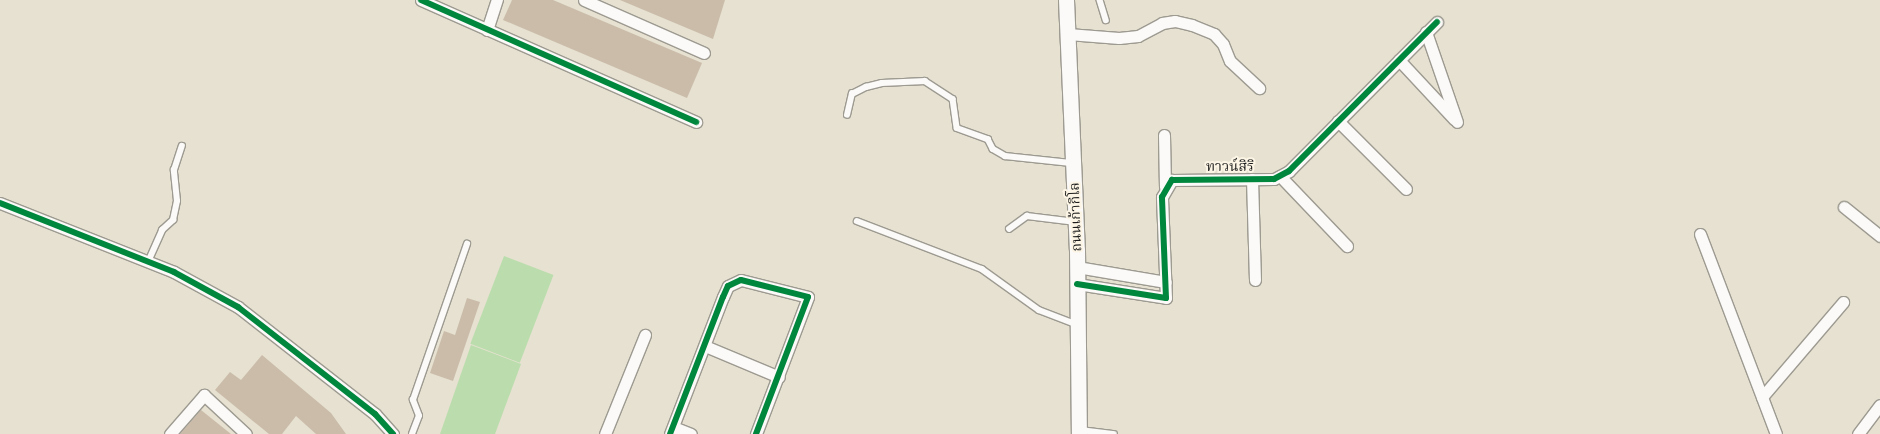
<!DOCTYPE html>
<html>
<head>
<meta charset="utf-8">
<style>
  body { margin:0 }
  #map { position:relative; width:1880px; height:434px; overflow:hidden; background:#e6e1d0; font-family:"Libre Caslon Text","Noto Serif Thai",serif }
  div>[style] { position:absolute }
  .green>* { inset:0; background:#bbddad; transform-origin:0 0 }
  .building>* { inset:0; background:#cbbcaa }
  .roads { filter:drop-shadow(1px 0 #9d9a91) drop-shadow(-1px 0 #9d9a91) drop-shadow(0 1px #9d9a91) drop-shadow(0 -1px #9d9a91) }
  .lane>* { height:5.5px; margin:-2.75px; padding:0 2.75px; transform-origin:2.75px; border-radius:2.75px; background:#fbfaf8 }
  .street>* { height:11px; margin:-5.5px; padding:0 5.5px; transform-origin:5.5px; border-radius:5.5px; background:#fbfaf8 }
  .secondary>* { height:15px; margin:-7.5px; padding:0 7.5px; transform-origin:7.5px; border-radius:7.5px; background:#fbfaf8 }
  .cycleway>* { height:6px; margin:-3px; padding:0 3px; transform-origin:3px; border-radius:3px; background:#00873e }
  span { translate:-50% -50%; white-space:nowrap; text-align:center; line-height:1.15; -webkit-text-stroke:4px #fcf5e5; paint-order:stroke }
  .street-label { font-size:14px; color:#1c1c1c }
</style>
</head>
<body>
<div id="map">
  <div class="green">
    <div style="left:504px;top:256px;width:53px;height:94px;rotate:21deg"></div>
    <div style="clip-path:polygon(471px 345px,521px 364px,495px 434px,440px 434px)"></div>
  </div>
  <div class="building">
    <div style="clip-path:polygon(512px 0,553px 0,702px 63px,687px 98px,503px 20px)"></div>
    <div style="clip-path:polygon(620px 0,725px 0,713px 39px)"></div>
    <div style="clip-path:polygon(467px 298px,480px 302px,453px 381px,430px 373px,444px 331px,455px 335px)"></div>
    <div style="clip-path:polygon(262px 355px,331px 413px,346px 434px,316px 434px,296px 416px,282px 434px,269px 434px,215px 390px,230px 372px,241px 380px)"></div>
    <div style="clip-path:polygon(201px 410px,231px 434px,180px 434px)"></div>
  </div>
  <div class="roads">
    <div class="lane">
      <div style="left:1100px;top:0;width:21px;rotate:73deg"></div>
      <div style="left:847px;top:115px;width:22px;rotate:-77deg"></div>
      <div style="left:852px;top:94px;width:16px;rotate:-27deg"></div>
      <div style="left:866px;top:87px;width:16px;rotate:-14deg"></div>
      <div style="left:882px;top:83px;width:43px;rotate:-2.7deg"></div>
      <div style="left:925px;top:81px;width:33px;rotate:33deg"></div>
      <div style="left:953px;top:99px;width:29px;rotate:82deg"></div>
      <div style="left:957px;top:128px;width:33px;rotate:20deg"></div>
      <div style="left:988px;top:139px;width:11px;rotate:63deg"></div>
      <div style="left:993px;top:149px;width:14px;rotate:30deg"></div>
      <div style="left:1005px;top:156px;width:66px;rotate:6.1deg"></div>
      <div style="left:857px;top:221px;width:134px;rotate:21deg"></div>
      <div style="left:982px;top:269px;width:70px;rotate:35.7deg"></div>
      <div style="left:1039px;top:310px;width:40px;rotate:21deg"></div>
      <div style="left:1009px;top:229px;width:22px;rotate:-36deg"></div>
      <div style="left:1027px;top:216px;width:49px;rotate:7deg"></div>
      <div style="left:148px;top:262px;width:35px;rotate:-66deg"></div>
      <div style="left:162px;top:230px;width:15px;rotate:-42deg"></div>
      <div style="left:173px;top:220px;width:19px;rotate:-78deg"></div>
      <div style="left:177px;top:201px;width:31px;rotate:-96deg"></div>
      <div style="left:174px;top:170px;width:25px;rotate:-72deg"></div>
      <div style="left:1081px;top:430px;width:33px;rotate:7deg"></div>
      <div style="left:412px;top:434px;width:19px;rotate:-69deg"></div>
      <div style="left:419px;top:416px;width:17px;rotate:-111deg"></div>
      <div style="left:413px;top:400px;width:165px;rotate:-70.9deg"></div>
    </div>
    <div class="street">
      <div style="left:421px;top:0;width:301px;rotate:23.9deg"></div>
      <div style="left:584px;top:0;width:131px;rotate:23.8deg"></div>
      <div style="left:487px;top:30px;width:32px;rotate:-72deg"></div>
      <div style="left:1426px;top:32px;width:95px;rotate:71deg"></div>
      <div style="left:1068px;top:34px;width:51px;rotate:4.5deg"></div>
      <div style="left:1119px;top:38px;width:19px;rotate:-6deg"></div>
      <div style="left:1138px;top:36px;width:27px;rotate:-28deg"></div>
      <div style="left:1162px;top:23px;width:13px;rotate:-9deg"></div>
      <div style="left:1175px;top:21px;width:17px;rotate:13deg"></div>
      <div style="left:1192px;top:25px;width:24px;rotate:22deg"></div>
      <div style="left:1214px;top:34px;width:13px;rotate:48deg"></div>
      <div style="left:1223px;top:44px;width:18px;rotate:68deg"></div>
      <div style="left:1230px;top:61px;width:40px;rotate:43deg"></div>
      <div style="left:1399px;top:60px;width:81px;rotate:47deg"></div>
      <div style="left:1338px;top:121px;width:96px;rotate:45deg"></div>
      <div style="left:1164px;top:135px;width:52px;rotate:88.9deg"></div>
      <div style="left:1280px;top:176px;width:97px;rotate:46.3deg"></div>
      <div style="left:1252px;top:179px;width:101px;rotate:88.3deg"></div>
      <div style="left:0;top:203px;width:187px;rotate:21.6deg"></div>
      <div style="left:174px;top:272px;width:73px;rotate:28.7deg"></div>
      <div style="left:238px;top:307px;width:174px;rotate:38deg"></div>
      <div style="left:375px;top:414px;width:27px;rotate:48deg"></div>
      <div style="left:1844px;top:207px;width:46px;rotate:38.9deg"></div>
      <div style="left:1700px;top:234px;width:214px;rotate:69.2deg"></div>
      <div style="left:1077px;top:267px;width:90px;rotate:9.6deg"></div>
      <div style="left:1077px;top:284px;width:90px;rotate:8.9deg"></div>
      <div style="left:1166px;top:298px;width:101px;rotate:-92.3deg"></div>
      <div style="left:1162px;top:197px;width:20px;rotate:-60deg"></div>
      <div style="left:1172px;top:180px;width:102px;rotate:-0.6deg"></div>
      <div style="left:1274px;top:179px;width:17px;rotate:-28deg"></div>
      <div style="left:1289px;top:171px;width:210px;rotate:-45.2deg"></div>
      <div style="left:705px;top:346px;width:80px;rotate:22.7deg"></div>
      <div style="left:1762px;top:397px;width:125px;rotate:-49.5deg"></div>
      <div style="left:673px;top:427px;width:19px;rotate:21deg"></div>
      <div style="left:170px;top:434px;width:52px;rotate:-48.9deg"></div>
      <div style="left:204px;top:395px;width:57px;rotate:42.9deg"></div>
      <div style="left:605px;top:434px;width:107px;rotate:-68deg"></div>
      <div style="left:670px;top:434px;width:147px;rotate:-68.9deg"></div>
      <div style="left:723px;top:297px;width:12px;rotate:-66deg"></div>
      <div style="left:728px;top:286px;width:14px;rotate:-25deg"></div>
      <div style="left:741px;top:280px;width:69px;rotate:14.2deg"></div>
      <div style="left:808px;top:297px;width:147px;rotate:110.8deg"></div>
      <div style="left:1858px;top:434px;width:36px;rotate:-53deg"></div>
    </div>
    <div class="secondary">
      <div style="left:1066px;top:0;width:250px;rotate:87.5deg"></div>
      <div style="left:1077px;top:250px;width:184px;rotate:89.4deg"></div>
    </div>
  </div>
  <div class="cycleway">
    <div style="left:421px;top:0;width:301px;rotate:23.9deg"></div>
    <div style="left:0;top:203px;width:187px;rotate:21.6deg"></div>
    <div style="left:174px;top:272px;width:73px;rotate:28.7deg"></div>
    <div style="left:238px;top:307px;width:174px;rotate:38deg"></div>
    <div style="left:375px;top:414px;width:27px;rotate:48deg"></div>
    <div style="left:1077px;top:284px;width:90px;rotate:8.9deg"></div>
    <div style="left:1166px;top:298px;width:101px;rotate:-92.3deg"></div>
    <div style="left:1162px;top:197px;width:20px;rotate:-60deg"></div>
    <div style="left:1172px;top:180px;width:102px;rotate:-0.6deg"></div>
    <div style="left:1274px;top:179px;width:17px;rotate:-28deg"></div>
    <div style="left:1289px;top:171px;width:210px;rotate:-45.2deg"></div>
    <div style="left:670px;top:434px;width:147px;rotate:-68.9deg"></div>
    <div style="left:723px;top:297px;width:12px;rotate:-66deg"></div>
    <div style="left:728px;top:286px;width:14px;rotate:-25deg"></div>
    <div style="left:741px;top:280px;width:69px;rotate:14.2deg"></div>
    <div style="left:808px;top:297px;width:147px;rotate:110.8deg"></div>
  </div>
  <div class="street-label">
    <span style="left:1230px;top:166px">ทาวน์สิริ</span>
    <span style="left:1075px;top:217px;rotate:-92deg">ถนนเก้ากิโล</span>
  </div>
</div>
</body>
</html>
